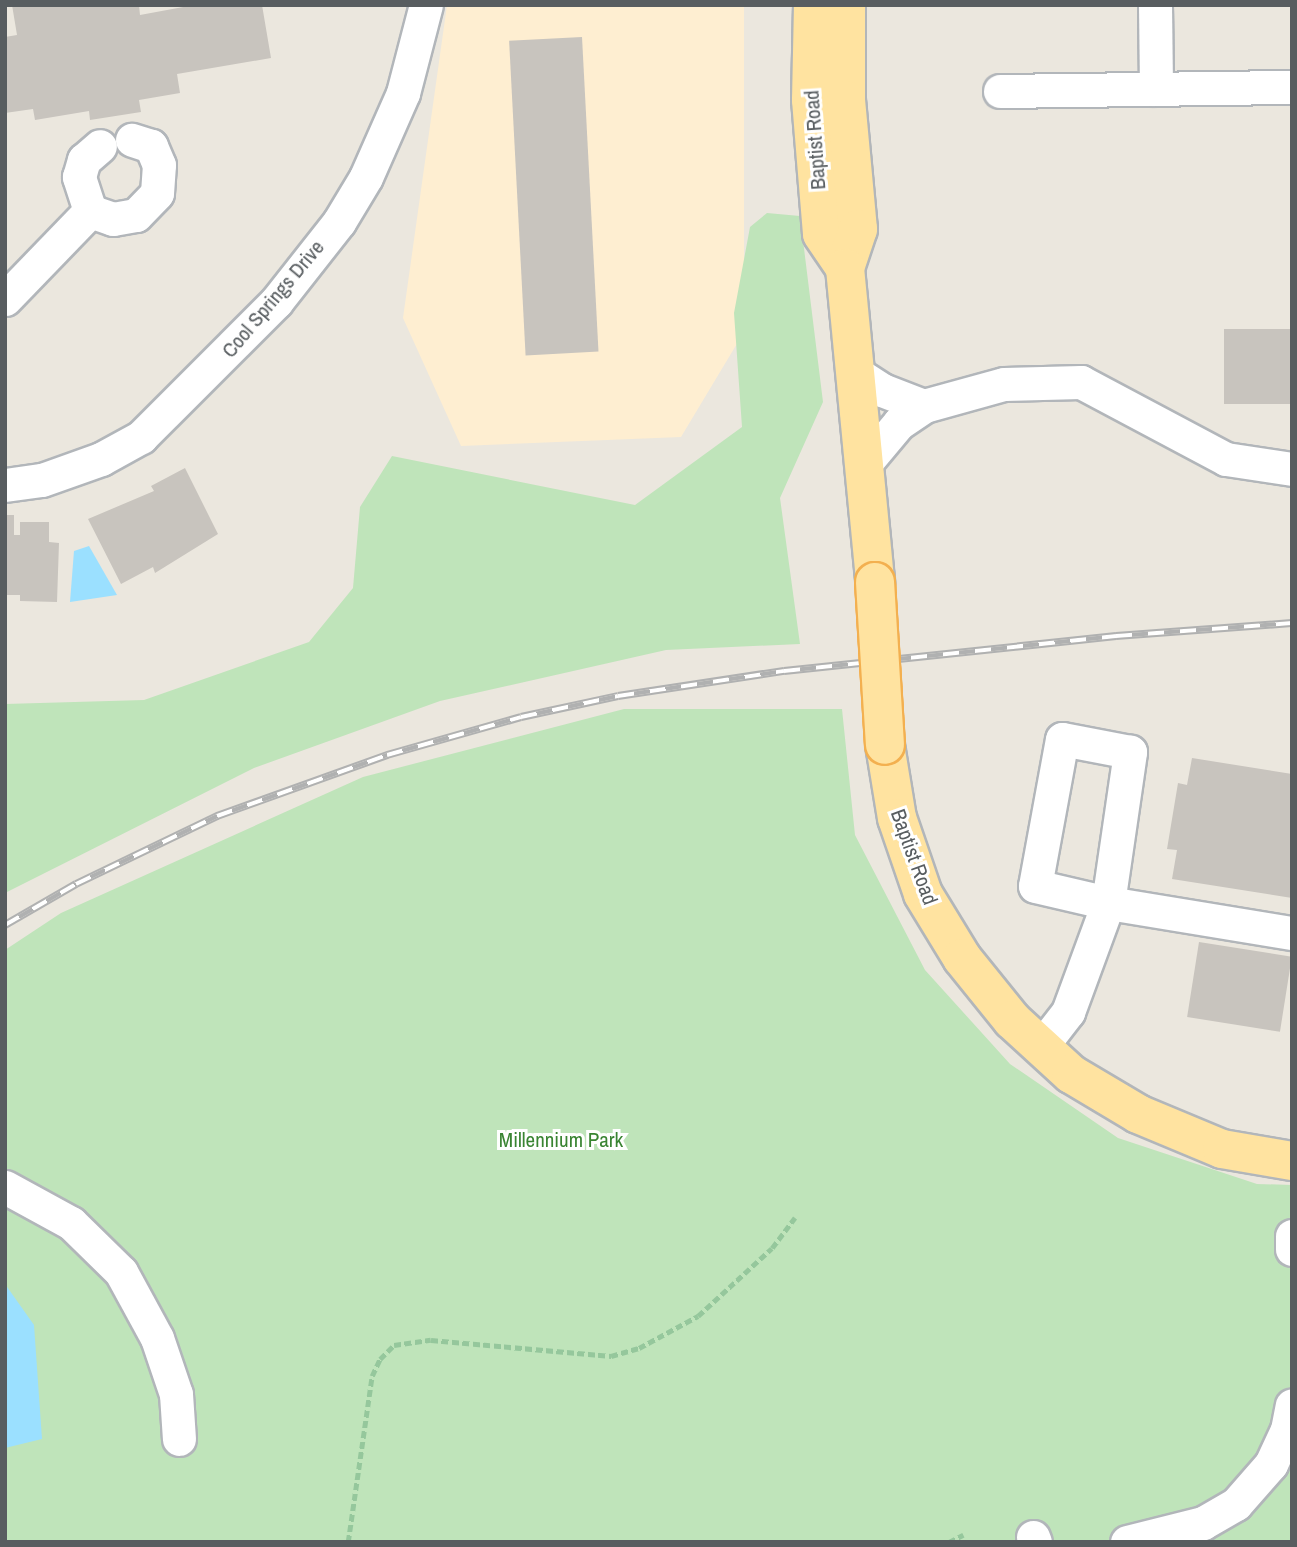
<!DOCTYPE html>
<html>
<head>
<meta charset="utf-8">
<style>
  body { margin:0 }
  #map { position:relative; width:1297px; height:1547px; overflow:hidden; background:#ebe7de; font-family:"Archivo Narrow",sans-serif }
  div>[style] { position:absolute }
  .commercial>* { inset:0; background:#feeed1 }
  .green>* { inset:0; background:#bfe4ba }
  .water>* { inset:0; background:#9be0ff }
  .building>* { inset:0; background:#c8c4be; transform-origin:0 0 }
  .path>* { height:4.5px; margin-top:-2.25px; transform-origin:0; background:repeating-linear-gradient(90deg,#95c79c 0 7px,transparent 0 10.5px) }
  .roads { filter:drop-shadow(2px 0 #b2b6ba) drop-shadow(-2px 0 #b2b6ba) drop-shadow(0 2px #b2b6ba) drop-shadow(0 -2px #b2b6ba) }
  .minor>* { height:33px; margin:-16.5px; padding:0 16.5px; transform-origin:16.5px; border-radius:16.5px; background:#fff }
  .major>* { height:38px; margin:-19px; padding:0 19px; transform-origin:19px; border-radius:19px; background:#ffe3a0 }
  .rail>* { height:8px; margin-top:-4px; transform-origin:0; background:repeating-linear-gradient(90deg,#fff 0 16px,#b0b1b1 0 32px); box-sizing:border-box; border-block:2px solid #b0b1b1 }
  .bridges { filter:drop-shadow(2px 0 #f3b050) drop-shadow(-2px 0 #f3b050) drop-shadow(0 2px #f3b050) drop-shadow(0 -2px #f3b050) }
  .major-bridge>* { height:38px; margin:-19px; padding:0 19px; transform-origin:19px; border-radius:19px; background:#ffe3a0 }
  span { translate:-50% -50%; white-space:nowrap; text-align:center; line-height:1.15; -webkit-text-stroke:6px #fff; paint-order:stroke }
  .street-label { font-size:21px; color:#585d60 }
  .park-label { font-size:21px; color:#398432 }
  .frame { position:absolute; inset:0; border:7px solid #585d60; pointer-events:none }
</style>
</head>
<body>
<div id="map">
  <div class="commercial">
    <div style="clip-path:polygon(447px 5px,744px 5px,744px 332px,681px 437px,461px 446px,403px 318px)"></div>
  </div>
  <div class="green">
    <div style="clip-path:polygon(767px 213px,800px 216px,823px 402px,780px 498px,800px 644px,666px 650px,440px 701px,254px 768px,5px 893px,5px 704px,144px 700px,309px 642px,353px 588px,360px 507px,392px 456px,635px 505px,742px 427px,734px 313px,750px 227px)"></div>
    <div style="clip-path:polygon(624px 709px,842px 709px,855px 835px,925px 970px,1010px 1064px,1118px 1138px,1257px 1184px,1292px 1185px,1292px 1542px,5px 1542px,5px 950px,61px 913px,363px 777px)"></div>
  </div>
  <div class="water">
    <div style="clip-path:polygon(89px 546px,117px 595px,70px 602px,74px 551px)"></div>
    <div style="clip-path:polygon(5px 1284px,34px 1325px,42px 1439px,5px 1448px)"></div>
  </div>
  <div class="building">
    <div style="clip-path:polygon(12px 5px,139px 5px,140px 15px,194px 5px,262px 5px,271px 58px,177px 74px,180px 93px,139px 100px,141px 112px,90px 120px,89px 111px,35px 120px,33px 109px,5px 113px,5px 37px,17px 35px)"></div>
    <div style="left:582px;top:37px;width:315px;height:73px;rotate:87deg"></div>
    <div style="left:1224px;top:329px;width:68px;height:75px"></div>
    <div style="clip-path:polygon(185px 468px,218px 534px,155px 573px,153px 567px,121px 584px,88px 519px,154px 491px,151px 486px)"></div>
    <div style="clip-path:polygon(5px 515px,14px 515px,14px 535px,20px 535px,20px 522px,49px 522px,49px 542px,59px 543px,57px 602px,20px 601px,20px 595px,5px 595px)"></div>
    <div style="clip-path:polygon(1192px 758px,1292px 774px,1292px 898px,1172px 879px,1177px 850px,1167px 849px,1178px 783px,1187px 785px)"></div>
    <div style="left:1199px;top:942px;width:94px;height:76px;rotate:9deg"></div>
  </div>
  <div class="path">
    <div style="left:348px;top:1542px;width:168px;rotate:-81.8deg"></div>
    <div style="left:372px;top:1376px;width:19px;rotate:-65deg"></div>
    <div style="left:380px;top:1359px;width:20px;rotate:-45deg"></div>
    <div style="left:394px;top:1345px;width:37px;rotate:-8deg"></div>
    <div style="left:431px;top:1340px;width:181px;rotate:5.1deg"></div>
    <div style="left:611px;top:1356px;width:29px;rotate:-16deg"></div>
    <div style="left:639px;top:1348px;width:67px;rotate:-28.5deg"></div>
    <div style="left:698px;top:1316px;width:100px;rotate:-42.6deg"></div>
    <div style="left:772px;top:1248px;width:38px;rotate:-53deg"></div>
    <div style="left:949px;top:1542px;width:16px;rotate:-27deg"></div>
  </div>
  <div class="roads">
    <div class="minor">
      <div style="left:1155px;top:5px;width:84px;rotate:89.3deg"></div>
      <div style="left:1000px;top:91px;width:292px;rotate:-0.8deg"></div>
      <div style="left:90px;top:211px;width:24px;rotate:19deg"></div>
      <div style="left:113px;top:219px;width:23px;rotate:-10deg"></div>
      <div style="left:136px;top:215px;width:30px;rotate:-46deg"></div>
      <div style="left:157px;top:193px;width:28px;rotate:-86deg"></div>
      <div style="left:159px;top:165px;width:21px;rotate:-113deg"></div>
      <div style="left:151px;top:146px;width:20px;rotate:-162deg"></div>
      <div style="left:5px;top:299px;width:122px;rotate:-46deg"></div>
      <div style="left:90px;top:211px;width:36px;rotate:-108deg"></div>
      <div style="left:79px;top:177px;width:18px;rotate:-74deg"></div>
      <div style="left:84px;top:160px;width:21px;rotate:-41deg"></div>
      <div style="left:853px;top:371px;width:35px;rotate:33deg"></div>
      <div style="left:882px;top:390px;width:45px;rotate:20.9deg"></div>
      <div style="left:863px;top:466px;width:56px;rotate:-50.1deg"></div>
      <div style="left:899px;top:423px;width:30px;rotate:-34deg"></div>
      <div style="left:924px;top:406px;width:83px;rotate:-15.4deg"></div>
      <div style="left:1004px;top:384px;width:77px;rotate:-1.5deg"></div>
      <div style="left:1081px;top:382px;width:164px;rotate:28deg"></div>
      <div style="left:1226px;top:459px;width:67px;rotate:8.6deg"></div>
      <div style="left:5px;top:485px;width:37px;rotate:-8deg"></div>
      <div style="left:42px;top:480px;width:63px;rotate:-19.6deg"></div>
      <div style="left:101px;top:459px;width:46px;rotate:-28.8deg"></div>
      <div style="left:141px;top:437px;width:191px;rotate:-45deg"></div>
      <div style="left:276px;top:302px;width:102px;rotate:-51.8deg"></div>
      <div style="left:339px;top:222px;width:52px;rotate:-59deg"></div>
      <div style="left:366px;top:177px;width:92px;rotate:-66.2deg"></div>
      <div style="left:403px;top:93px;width:91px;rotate:-75.4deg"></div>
      <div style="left:1040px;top:1048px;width:46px;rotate:-52.1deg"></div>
      <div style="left:1068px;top:1012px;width:116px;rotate:-69.8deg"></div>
      <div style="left:1108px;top:903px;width:153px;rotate:-81.7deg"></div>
      <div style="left:1130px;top:752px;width:69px;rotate:-169.2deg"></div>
      <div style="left:1062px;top:739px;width:149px;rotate:100.4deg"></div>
      <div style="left:1035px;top:886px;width:75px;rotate:13.1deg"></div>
      <div style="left:1108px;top:903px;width:186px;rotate:9.3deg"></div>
      <div style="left:5px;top:1187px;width:75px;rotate:28.6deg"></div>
      <div style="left:71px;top:1223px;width:70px;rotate:44.4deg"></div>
      <div style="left:121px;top:1272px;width:75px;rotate:61.4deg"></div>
      <div style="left:157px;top:1338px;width:59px;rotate:71.3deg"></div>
      <div style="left:176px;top:1394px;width:45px;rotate:86.2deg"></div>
      <div style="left:1292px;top:1236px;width:13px;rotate:90deg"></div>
      <div style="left:1033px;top:1537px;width:5px;rotate:68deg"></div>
      <div style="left:1127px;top:1542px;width:78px;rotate:-14deg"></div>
      <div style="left:1203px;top:1523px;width:38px;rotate:-30deg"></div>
      <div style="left:1236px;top:1504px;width:53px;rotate:-48.8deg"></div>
      <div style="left:1271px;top:1464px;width:38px;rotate:-65deg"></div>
      <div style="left:1287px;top:1430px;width:25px;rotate:-79deg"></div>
    </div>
    <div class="major">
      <div style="left:813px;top:5px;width:95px;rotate:91.2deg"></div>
      <div style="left:811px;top:100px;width:134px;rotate:85.3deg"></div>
      <div style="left:822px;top:234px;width:41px;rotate:55.9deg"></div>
      <div style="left:846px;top:5px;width:95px;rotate:90deg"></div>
      <div style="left:846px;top:100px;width:130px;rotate:84.7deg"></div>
      <div style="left:858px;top:229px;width:41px;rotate:108.4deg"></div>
      <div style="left:845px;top:268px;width:315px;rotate:84.5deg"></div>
      <div style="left:885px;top:745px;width:74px;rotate:80.7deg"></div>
      <div style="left:897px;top:818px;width:80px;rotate:71.1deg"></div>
      <div style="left:923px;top:894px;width:75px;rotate:58.6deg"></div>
      <div style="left:962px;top:958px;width:80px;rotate:51.1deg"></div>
      <div style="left:1012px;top:1020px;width:80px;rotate:42.5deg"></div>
      <div style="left:1071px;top:1074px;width:78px;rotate:30.8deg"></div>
      <div style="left:1138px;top:1114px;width:91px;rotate:22.6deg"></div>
      <div style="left:1222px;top:1149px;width:71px;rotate:9.7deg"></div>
    </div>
  </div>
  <div class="rail">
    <div style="left:5px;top:925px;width:82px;rotate:-30deg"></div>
    <div style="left:76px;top:884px;width:157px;rotate:-25.7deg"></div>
    <div style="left:217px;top:816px;width:181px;rotate:-19.7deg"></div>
    <div style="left:387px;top:755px;width:139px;rotate:-15.8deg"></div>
    <div style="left:521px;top:717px;width:99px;rotate:-12.2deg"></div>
    <div style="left:618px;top:696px;width:168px;rotate:-8.6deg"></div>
    <div style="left:784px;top:671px;width:334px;rotate:-6deg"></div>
    <div style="left:1116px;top:636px;width:176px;rotate:-4.2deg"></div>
  </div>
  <div class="bridges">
    <div class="major-bridge">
      <div style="left:875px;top:582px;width:163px;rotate:86.5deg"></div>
    </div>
  </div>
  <div class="street-label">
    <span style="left:815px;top:140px;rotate:-94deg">Baptist Road</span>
    <span style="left:273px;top:299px;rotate:-50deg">Cool Springs Drive</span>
    <span style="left:914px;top:857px;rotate:70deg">Baptist Road</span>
  </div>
  <div class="park-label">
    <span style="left:561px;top:1140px">Millennium Park</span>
  </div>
  <div class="frame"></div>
</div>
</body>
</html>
